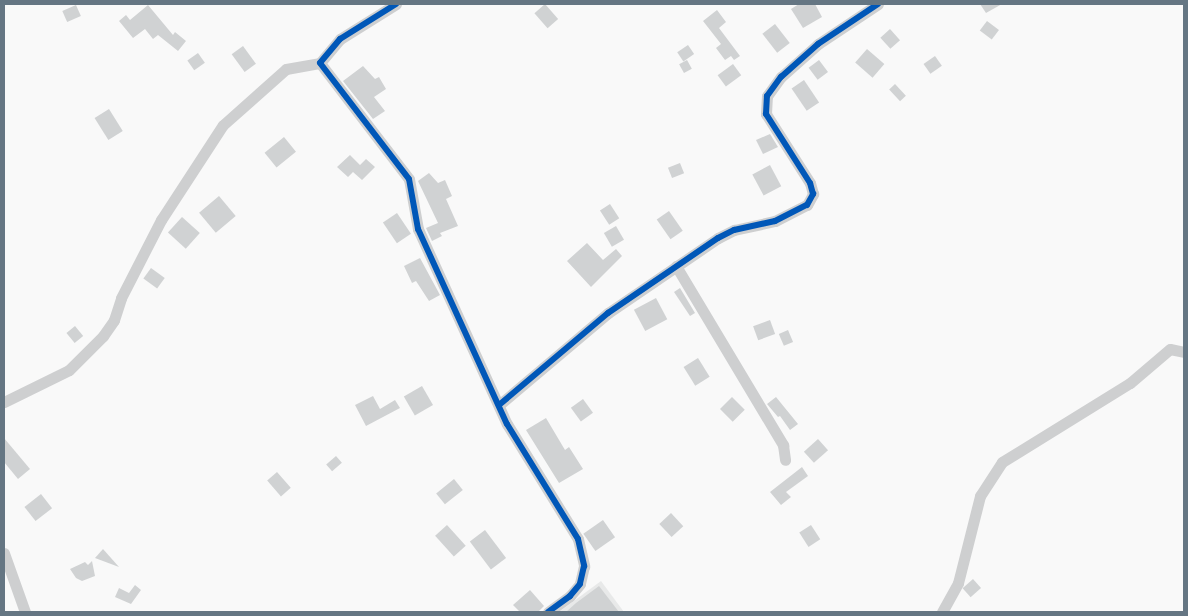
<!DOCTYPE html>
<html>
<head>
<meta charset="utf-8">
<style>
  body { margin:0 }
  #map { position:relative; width:1188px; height:616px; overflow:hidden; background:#f9f9f9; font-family:Roboto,sans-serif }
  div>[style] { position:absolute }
  .built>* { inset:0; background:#e8e9e9 }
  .building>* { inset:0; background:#d0d2d3; transform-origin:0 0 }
  .street>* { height:11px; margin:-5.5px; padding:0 5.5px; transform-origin:5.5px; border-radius:5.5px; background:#cecfd0 }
  .cycleway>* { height:6px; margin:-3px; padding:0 3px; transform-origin:3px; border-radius:3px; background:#0057b8 }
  span { translate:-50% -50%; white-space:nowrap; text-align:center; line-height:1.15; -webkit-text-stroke:5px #fff; paint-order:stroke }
  .frame { position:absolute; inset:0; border:5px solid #657683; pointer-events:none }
</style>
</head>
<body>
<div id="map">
  <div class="built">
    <div style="clip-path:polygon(601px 581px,624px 612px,559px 612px)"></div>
  </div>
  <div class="building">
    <div style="left:545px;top:4px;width:20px;height:14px;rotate:49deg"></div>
    <div style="clip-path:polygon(799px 4px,815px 4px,822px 17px,803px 28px,791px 9px)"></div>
    <div style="clip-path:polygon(980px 4px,1002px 4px,986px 13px)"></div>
    <div style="left:76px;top:5px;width:12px;height:15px;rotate:66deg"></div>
    <div style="clip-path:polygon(148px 5px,173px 35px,175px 32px,186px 41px,178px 51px,158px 35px,153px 39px,145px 29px,133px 38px,119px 21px,126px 15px,130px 20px)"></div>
    <div style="clip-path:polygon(717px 10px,726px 22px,719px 28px,740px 56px,734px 60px,731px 56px,725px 60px,716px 48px,721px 44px,703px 21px)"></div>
    <div style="left:987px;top:21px;width:15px;height:12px;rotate:37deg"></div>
    <div style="left:775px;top:24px;width:24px;height:16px;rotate:52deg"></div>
    <div style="left:890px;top:29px;width:15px;height:13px;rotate:48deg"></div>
    <div style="left:688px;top:45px;width:11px;height:13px;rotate:56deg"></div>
    <div style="left:243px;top:46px;width:22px;height:14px;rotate:54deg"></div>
    <div style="left:867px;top:49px;width:23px;height:18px;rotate:41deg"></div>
    <div style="left:198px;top:53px;width:12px;height:13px;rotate:55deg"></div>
    <div style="left:935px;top:56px;width:12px;height:14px;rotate:55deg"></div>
    <div style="left:687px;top:60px;width:10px;height:9px;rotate:61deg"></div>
    <div style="left:819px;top:60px;width:15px;height:13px;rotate:53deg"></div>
    <div style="left:733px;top:64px;width:14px;height:19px;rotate:54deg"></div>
    <div style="clip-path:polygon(363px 66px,375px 79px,379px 77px,386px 89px,374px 97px,385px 111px,373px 119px,343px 81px)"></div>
    <div style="left:804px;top:80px;width:27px;height:15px;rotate:56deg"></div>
    <div style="left:895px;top:84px;width:16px;height:8px;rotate:47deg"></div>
    <div style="left:109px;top:109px;width:26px;height:17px;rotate:58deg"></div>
    <div style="clip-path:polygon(770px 134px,778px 147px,763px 154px,756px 140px)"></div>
    <div style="left:284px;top:137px;width:19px;height:25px;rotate:51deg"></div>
    <div style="clip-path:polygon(350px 155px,360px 165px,366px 159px,375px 167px,362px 180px,353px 172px,348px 177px,337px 167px)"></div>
    <div style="left:680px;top:163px;width:11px;height:13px;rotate:68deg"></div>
    <div style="left:770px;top:165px;width:24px;height:20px;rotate:62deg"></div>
    <div style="clip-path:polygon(429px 173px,438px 183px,445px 180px,452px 196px,446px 199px,458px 226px,440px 233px,442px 236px,432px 241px,426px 228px,438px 223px,418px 181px)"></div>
    <div style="left:219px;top:196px;width:26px;height:26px;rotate:50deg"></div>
    <div style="left:610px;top:204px;width:17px;height:12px;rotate:57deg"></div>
    <div style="left:669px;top:211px;width:24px;height:15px;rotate:55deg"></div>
    <div style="left:397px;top:213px;width:25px;height:17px;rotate:56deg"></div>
    <div style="left:182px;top:217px;width:24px;height:21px;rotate:42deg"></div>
    <div style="left:616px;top:226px;width:16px;height:14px;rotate:60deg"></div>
    <div style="clip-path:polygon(587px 243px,603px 260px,616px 249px,622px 256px,591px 287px,567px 261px)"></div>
    <div style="clip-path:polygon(420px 258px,440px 295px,429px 301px,416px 281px,412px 283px,404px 266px)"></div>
    <div style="left:151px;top:268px;width:17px;height:13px;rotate:36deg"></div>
    <div style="clip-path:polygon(680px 288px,695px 313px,690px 316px,674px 292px)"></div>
    <div style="left:656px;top:298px;width:24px;height:25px;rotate:62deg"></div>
    <div style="left:770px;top:320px;width:15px;height:18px;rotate:70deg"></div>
    <div style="left:75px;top:326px;width:13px;height:11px;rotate:51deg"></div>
    <div style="left:788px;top:330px;width:13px;height:10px;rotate:67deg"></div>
    <div style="left:698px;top:358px;width:22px;height:17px;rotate:58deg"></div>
    <div style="left:422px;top:386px;width:22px;height:21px;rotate:60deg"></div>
    <div style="clip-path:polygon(373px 396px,380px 409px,395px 400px,400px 408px,366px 426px,355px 405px)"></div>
    <div style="left:732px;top:397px;width:18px;height:17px;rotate:45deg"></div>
    <div style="clip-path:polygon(776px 397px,798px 424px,790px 430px,780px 416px,778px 417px,767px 404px)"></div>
    <div style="left:583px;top:399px;width:17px;height:15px;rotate:54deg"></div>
    <div style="clip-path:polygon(546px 418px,565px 450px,569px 447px,583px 469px,559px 483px,526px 430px)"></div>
    <div style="clip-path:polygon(4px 438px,30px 469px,18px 479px,4px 462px)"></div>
    <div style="left:818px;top:439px;width:15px;height:19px;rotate:48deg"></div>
    <div style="left:336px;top:456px;width:9px;height:13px;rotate:49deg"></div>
    <div style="clip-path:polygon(802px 467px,808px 476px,786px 492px,791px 497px,781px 505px,770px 492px)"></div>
    <div style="left:277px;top:472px;width:21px;height:13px;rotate:49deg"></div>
    <div style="left:454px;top:479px;width:14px;height:23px;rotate:51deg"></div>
    <div style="left:41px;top:494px;width:18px;height:21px;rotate:52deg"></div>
    <div style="left:671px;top:513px;width:18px;height:16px;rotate:47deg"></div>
    <div style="left:603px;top:520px;width:21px;height:24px;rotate:55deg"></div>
    <div style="left:447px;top:525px;width:28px;height:16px;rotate:48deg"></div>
    <div style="left:811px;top:525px;width:17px;height:14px;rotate:57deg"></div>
    <div style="left:485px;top:530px;width:35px;height:19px;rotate:53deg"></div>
    <div style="clip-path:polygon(103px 549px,119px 567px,95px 558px)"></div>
    <div style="clip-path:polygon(92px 561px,95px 576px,82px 581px,76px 578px,70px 569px,85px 562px,88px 565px)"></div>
    <div style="left:973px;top:579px;width:12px;height:14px;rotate:48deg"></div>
    <div style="clip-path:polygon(135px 585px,141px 590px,131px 604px,115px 597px,119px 588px,129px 593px)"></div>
    <div style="clip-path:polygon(599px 586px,619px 612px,566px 612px,576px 603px)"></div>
    <div style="clip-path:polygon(530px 590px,544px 606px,538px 612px,520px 612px,513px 605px)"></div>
  </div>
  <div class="street">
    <div style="left:396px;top:4px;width:66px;rotate:148deg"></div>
    <div style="left:340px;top:39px;width:31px;rotate:130deg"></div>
    <div style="left:320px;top:63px;width:146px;rotate:52.5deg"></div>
    <div style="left:409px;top:179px;width:51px;rotate:79.8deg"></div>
    <div style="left:418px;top:229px;width:214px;rotate:65.5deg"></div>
    <div style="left:507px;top:424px;width:135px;rotate:58.3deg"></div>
    <div style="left:578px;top:539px;width:28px;rotate:77deg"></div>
    <div style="left:584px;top:566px;width:18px;rotate:103deg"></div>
    <div style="left:580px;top:584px;width:16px;rotate:130deg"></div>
    <div style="left:570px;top:596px;width:27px;rotate:144deg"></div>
    <div style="left:676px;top:266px;width:209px;rotate:59.1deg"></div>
    <div style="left:783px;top:445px;width:15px;rotate:82deg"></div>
    <div style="left:4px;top:402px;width:72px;rotate:-26.2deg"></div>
    <div style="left:69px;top:370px;width:48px;rotate:-45deg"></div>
    <div style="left:103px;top:336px;width:19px;rotate:-55deg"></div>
    <div style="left:114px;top:320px;width:23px;rotate:-72deg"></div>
    <div style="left:121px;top:298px;width:88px;rotate:-62.9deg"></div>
    <div style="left:161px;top:220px;width:113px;rotate:-56.9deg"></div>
    <div style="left:223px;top:125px;width:84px;rotate:-41.6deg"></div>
    <div style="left:286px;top:69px;width:35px;rotate:-10deg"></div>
    <div style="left:499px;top:405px;width:143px;rotate:-40.2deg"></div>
    <div style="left:608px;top:313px;width:133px;rotate:-34.3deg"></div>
    <div style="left:718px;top:238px;width:18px;rotate:-27deg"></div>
    <div style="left:734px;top:230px;width:42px;rotate:-12.4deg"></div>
    <div style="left:775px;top:221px;width:36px;rotate:-27deg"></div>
    <div style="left:807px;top:205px;width:13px;rotate:-61deg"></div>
    <div style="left:813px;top:194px;width:11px;rotate:-105deg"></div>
    <div style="left:810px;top:183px;width:82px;rotate:-122.5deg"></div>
    <div style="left:766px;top:114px;width:18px;rotate:-87deg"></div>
    <div style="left:767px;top:96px;width:24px;rotate:-54deg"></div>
    <div style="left:781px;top:77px;width:50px;rotate:-41.7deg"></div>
    <div style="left:818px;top:44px;width:72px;rotate:-33.7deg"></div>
    <div style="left:4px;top:553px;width:63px;rotate:70.4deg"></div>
    <div style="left:942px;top:612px;width:33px;rotate:-61deg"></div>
    <div style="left:958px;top:583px;width:90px;rotate:-75.8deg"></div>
    <div style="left:980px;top:496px;width:40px;rotate:-57.1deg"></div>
    <div style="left:1002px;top:462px;width:150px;rotate:-31.7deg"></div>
    <div style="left:1130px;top:383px;width:52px;rotate:-40.4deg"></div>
    <div style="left:1170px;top:349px;width:14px;rotate:12deg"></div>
  </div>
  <div class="cycleway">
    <div style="left:396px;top:4px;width:66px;rotate:148deg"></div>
    <div style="left:340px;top:39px;width:31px;rotate:130deg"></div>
    <div style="left:320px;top:63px;width:146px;rotate:52.5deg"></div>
    <div style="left:409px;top:179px;width:51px;rotate:79.8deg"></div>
    <div style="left:418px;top:229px;width:214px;rotate:65.5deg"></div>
    <div style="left:507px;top:424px;width:135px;rotate:58.3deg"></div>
    <div style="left:578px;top:539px;width:28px;rotate:77deg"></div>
    <div style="left:584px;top:566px;width:18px;rotate:103deg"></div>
    <div style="left:580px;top:584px;width:16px;rotate:130deg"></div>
    <div style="left:570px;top:596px;width:27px;rotate:144deg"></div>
    <div style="left:499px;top:405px;width:143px;rotate:-40.2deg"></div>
    <div style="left:608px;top:313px;width:133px;rotate:-34.3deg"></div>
    <div style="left:718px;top:238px;width:18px;rotate:-27deg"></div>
    <div style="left:734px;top:230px;width:42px;rotate:-12.4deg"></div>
    <div style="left:775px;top:221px;width:36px;rotate:-27deg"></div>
    <div style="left:807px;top:205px;width:13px;rotate:-61deg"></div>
    <div style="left:813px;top:194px;width:11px;rotate:-105deg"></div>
    <div style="left:810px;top:183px;width:82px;rotate:-122.5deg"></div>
    <div style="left:766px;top:114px;width:18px;rotate:-87deg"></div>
    <div style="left:767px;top:96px;width:24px;rotate:-54deg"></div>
    <div style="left:781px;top:77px;width:50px;rotate:-41.7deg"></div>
    <div style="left:818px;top:44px;width:72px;rotate:-33.7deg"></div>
  </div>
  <div class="frame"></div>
</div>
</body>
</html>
